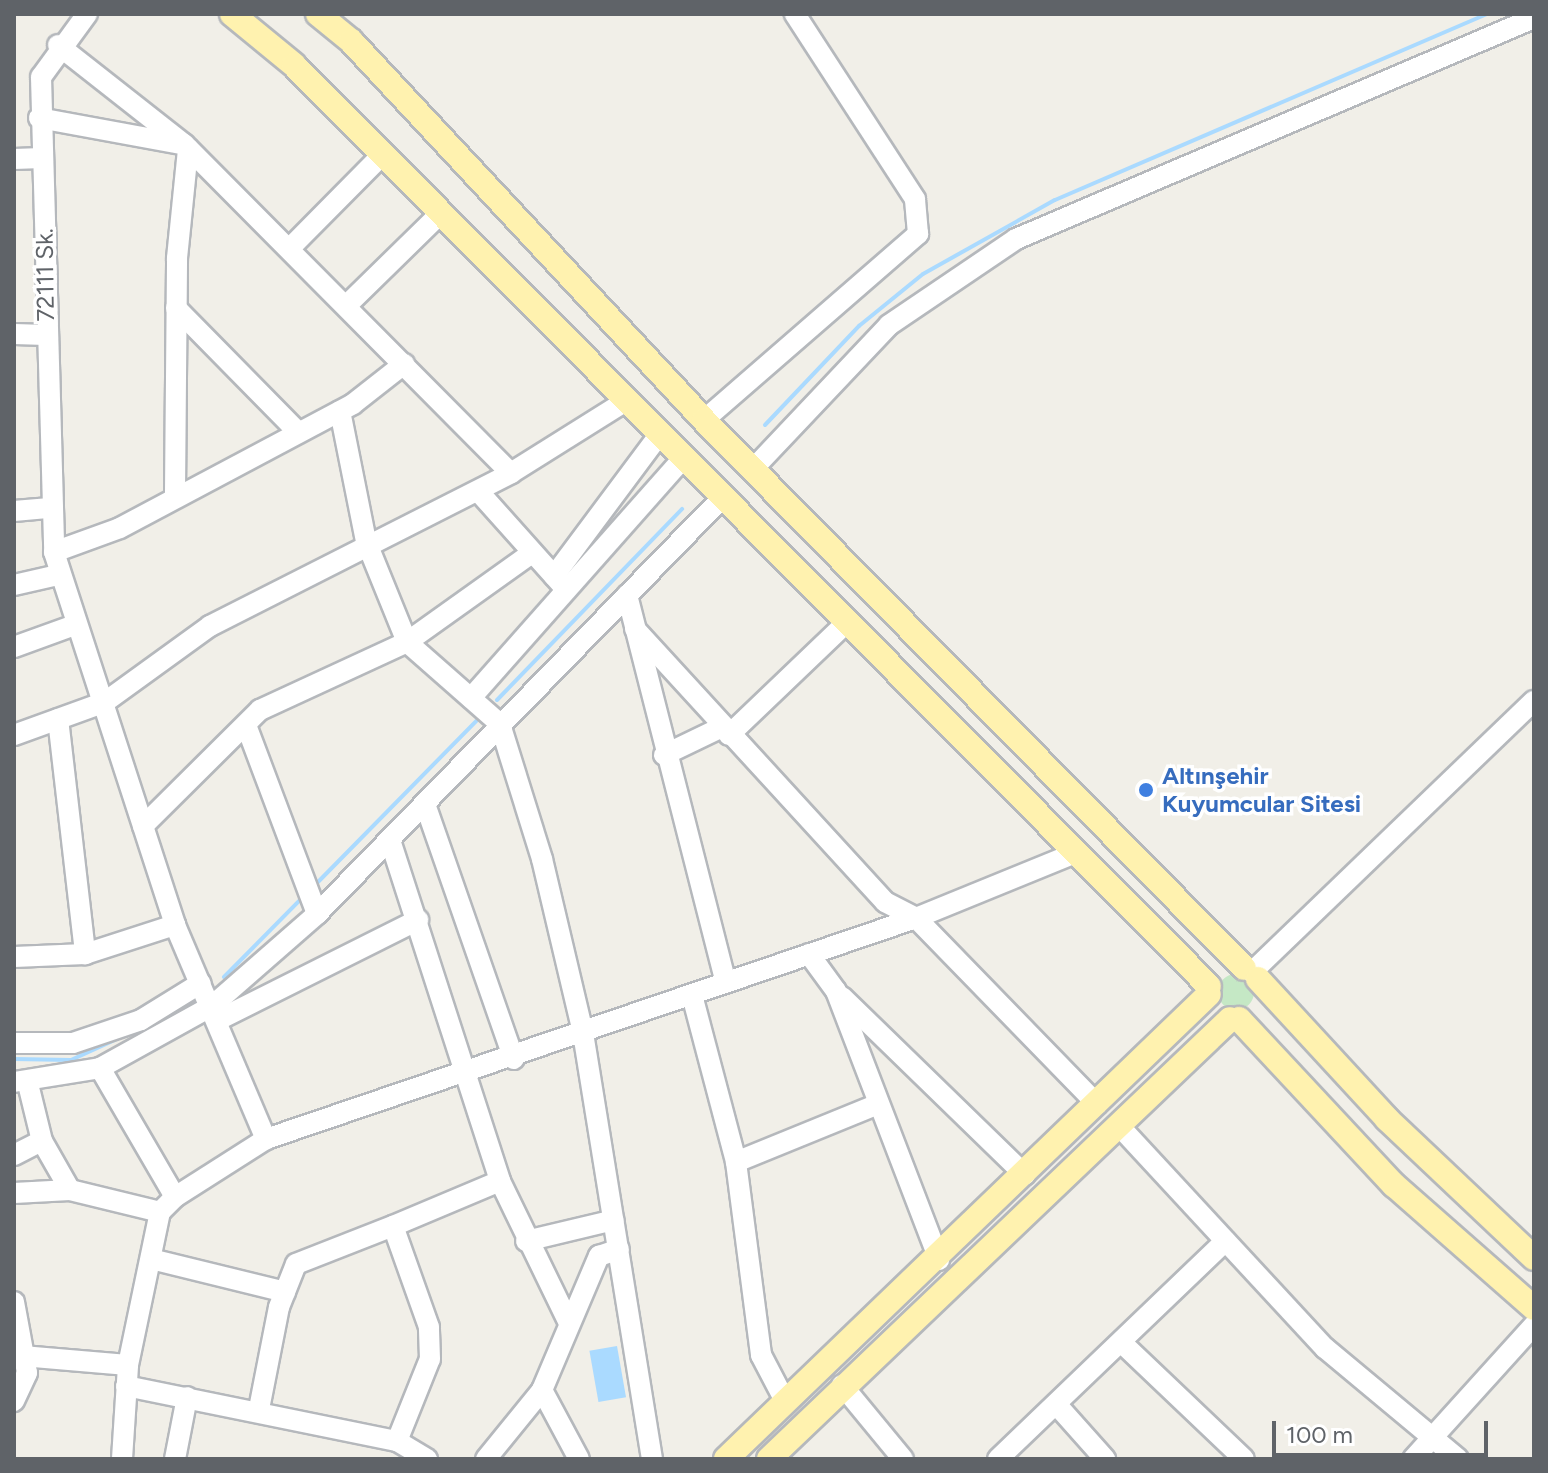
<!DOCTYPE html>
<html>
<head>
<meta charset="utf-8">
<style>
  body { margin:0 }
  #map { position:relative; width:1548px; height:1473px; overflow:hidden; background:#f1efe8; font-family:Figtree,sans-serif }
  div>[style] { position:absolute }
  .green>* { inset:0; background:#c5e8c5 }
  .round { border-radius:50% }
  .water>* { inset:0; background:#aadaff; transform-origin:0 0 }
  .stream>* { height:4px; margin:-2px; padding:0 2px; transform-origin:2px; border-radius:2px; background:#aadaff }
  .roads { filter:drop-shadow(2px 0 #b5b8bc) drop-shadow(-2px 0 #b5b8bc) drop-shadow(0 2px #b5b8bc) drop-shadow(0 -2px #b5b8bc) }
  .minor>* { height:20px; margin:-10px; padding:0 10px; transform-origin:10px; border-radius:10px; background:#fff }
  .major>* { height:24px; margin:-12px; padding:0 12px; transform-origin:12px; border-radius:12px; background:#fff2af }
  .dots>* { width:22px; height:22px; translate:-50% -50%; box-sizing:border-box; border:4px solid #fff; border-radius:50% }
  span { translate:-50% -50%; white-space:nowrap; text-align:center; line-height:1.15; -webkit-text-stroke:7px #fff; paint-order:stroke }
  .street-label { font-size:24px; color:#5f6368 }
  .shop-label { font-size:24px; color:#366cbe; font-weight:700 }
  .left { translate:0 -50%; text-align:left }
  .frame { position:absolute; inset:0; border:16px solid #5f6368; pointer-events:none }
  .scale { position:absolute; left:1272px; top:1421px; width:216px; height:36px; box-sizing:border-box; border:4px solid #5f6368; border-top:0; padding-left:10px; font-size:24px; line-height:28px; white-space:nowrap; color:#5f6368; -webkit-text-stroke:6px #fff; paint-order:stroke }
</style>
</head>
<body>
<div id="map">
  <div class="green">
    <div class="round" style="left:1218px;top:974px;width:36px;height:36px"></div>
  </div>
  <div class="water">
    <div style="left:617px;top:1346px;width:52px;height:28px;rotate:80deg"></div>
  </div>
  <div class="stream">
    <div style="left:765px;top:425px;width:137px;rotate:-46.5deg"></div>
    <div style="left:859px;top:326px;width:82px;rotate:-39.1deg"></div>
    <div style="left:923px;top:274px;width:151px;rotate:-29.3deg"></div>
    <div style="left:1055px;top:200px;width:469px;rotate:-23.3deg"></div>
    <div style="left:497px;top:700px;width:266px;rotate:-45.9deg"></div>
    <div style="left:318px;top:882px;width:226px;rotate:-45.5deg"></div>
    <div style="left:224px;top:977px;width:108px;rotate:-45.4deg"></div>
    <div style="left:14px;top:1059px;width:57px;rotate:1deg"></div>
    <div style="left:71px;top:1060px;width:128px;rotate:-24.6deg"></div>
  </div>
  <div class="roads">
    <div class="minor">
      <div style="left:87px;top:14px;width:78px;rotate:126.1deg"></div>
      <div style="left:41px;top:77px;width:475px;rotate:88.4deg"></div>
      <div style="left:54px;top:552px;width:392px;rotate:72deg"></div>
      <div style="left:175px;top:925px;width:233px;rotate:67deg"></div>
      <div style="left:58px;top:45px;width:160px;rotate:38.2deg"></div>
      <div style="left:184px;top:144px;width:464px;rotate:45.2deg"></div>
      <div style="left:39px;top:118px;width:144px;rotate:10.4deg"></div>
      <div style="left:14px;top:159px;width:28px;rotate:-2deg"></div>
      <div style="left:291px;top:247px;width:131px;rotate:-45.3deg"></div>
      <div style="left:348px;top:304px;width:129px;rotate:-44.4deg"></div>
      <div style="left:176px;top:308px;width:174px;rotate:45.5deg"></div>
      <div style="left:14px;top:334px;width:32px;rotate:2deg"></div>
      <div style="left:340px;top:411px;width:133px;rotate:78.7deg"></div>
      <div style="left:366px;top:541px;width:109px;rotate:67.9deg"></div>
      <div style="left:407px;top:642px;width:124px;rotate:41.4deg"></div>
      <div style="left:500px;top:724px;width:141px;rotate:72.7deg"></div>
      <div style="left:542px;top:859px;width:179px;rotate:76.7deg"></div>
      <div style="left:583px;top:1033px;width:432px;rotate:80.8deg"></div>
      <div style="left:704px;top:420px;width:284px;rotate:-41deg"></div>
      <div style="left:918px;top:234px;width:35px;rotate:-95deg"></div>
      <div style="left:915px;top:199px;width:221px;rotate:-123deg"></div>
      <div style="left:753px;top:469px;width:198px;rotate:-46.6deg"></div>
      <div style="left:889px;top:325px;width:153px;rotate:-34.1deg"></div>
      <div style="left:1016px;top:239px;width:563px;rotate:-23.11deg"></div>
      <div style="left:478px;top:491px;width:127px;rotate:48.2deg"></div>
      <div style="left:175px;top:493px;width:235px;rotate:-89.5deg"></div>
      <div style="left:177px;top:258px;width:110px;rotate:-84.2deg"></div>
      <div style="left:14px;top:511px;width:36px;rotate:-5deg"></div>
      <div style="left:54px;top:552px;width:70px;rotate:-20deg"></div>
      <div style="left:120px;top:528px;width:264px;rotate:-28deg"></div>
      <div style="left:353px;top:404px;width:65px;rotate:-38.1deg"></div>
      <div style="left:554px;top:576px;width:176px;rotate:-53.3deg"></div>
      <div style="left:14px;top:585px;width:45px;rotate:-12.8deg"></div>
      <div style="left:627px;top:595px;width:400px;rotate:75.7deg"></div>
      <div style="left:635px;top:629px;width:370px;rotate:47.5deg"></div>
      <div style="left:885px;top:902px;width:35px;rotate:27deg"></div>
      <div style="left:916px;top:918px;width:260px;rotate:45.8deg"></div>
      <div style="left:14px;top:647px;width:62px;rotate:-19.9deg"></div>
      <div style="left:471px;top:698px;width:320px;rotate:-48.5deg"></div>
      <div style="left:58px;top:719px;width:237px;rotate:83.4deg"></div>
      <div style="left:246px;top:725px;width:202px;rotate:69.4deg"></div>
      <div style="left:14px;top:735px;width:97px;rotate:-19.9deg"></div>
      <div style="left:105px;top:702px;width:130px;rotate:-35.9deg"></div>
      <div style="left:210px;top:626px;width:338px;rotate:-26.9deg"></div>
      <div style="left:511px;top:473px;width:133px;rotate:-32.1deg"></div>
      <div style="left:729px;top:735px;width:162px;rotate:-43.7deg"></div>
      <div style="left:664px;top:755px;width:64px;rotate:-25.8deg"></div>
      <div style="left:425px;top:804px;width:270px;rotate:70.8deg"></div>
      <div style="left:143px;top:826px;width:165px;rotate:-44.8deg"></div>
      <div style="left:260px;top:710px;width:162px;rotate:-24.8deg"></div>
      <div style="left:407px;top:642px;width:153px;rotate:-35.5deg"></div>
      <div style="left:390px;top:840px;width:358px;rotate:72.1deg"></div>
      <div style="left:500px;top:1181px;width:158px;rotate:64.1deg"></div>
      <div style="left:809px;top:954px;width:46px;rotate:53.9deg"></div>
      <div style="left:836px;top:991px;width:288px;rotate:69deg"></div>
      <div style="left:14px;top:957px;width:71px;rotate:-2.4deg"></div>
      <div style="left:85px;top:954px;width:95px;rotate:-17.9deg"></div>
      <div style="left:1252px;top:972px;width:391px;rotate:-43.9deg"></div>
      <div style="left:692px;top:995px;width:173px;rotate:75.2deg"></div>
      <div style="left:736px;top:1162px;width:195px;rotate:82.6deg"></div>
      <div style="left:761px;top:1355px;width:52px;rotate:62.4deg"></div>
      <div style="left:842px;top:997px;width:255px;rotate:44.2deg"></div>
      <div style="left:218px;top:1020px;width:224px;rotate:-26.6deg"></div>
      <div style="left:14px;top:1043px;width:59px"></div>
      <div style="left:73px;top:1043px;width:72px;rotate:-18.7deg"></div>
      <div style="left:141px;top:1020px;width:70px;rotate:-31.7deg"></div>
      <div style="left:100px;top:1068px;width:149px;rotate:59.8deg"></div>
      <div style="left:14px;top:1082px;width:87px;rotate:-9.2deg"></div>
      <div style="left:100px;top:1068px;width:128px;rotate:-29deg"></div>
      <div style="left:212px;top:1006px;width:140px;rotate:-41.2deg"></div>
      <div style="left:317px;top:914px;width:582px;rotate:-45.77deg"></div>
      <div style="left:1122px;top:1129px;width:299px;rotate:47.2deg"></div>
      <div style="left:1325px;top:1348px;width:173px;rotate:39.8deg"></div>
      <div style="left:42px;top:1141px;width:56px;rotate:60.3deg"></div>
      <div style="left:14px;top:1155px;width:31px;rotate:-27deg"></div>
      <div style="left:42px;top:1141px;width:59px;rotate:-103.8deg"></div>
      <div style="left:736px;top:1162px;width:153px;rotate:-22.2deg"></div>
      <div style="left:14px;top:1193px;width:56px;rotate:-3.1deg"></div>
      <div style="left:70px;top:1190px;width:93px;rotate:13.7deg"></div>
      <div style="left:526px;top:1241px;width:90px;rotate:-13.4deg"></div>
      <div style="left:151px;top:1259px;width:138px;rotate:13.8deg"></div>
      <div style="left:14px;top:1302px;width:72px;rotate:79.6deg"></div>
      <div style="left:27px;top:1373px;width:31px;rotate:115deg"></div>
      <div style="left:1122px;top:1343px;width:168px;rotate:43.6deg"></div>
      <div style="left:22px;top:1356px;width:106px;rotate:4.9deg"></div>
      <div style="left:842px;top:1385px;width:96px;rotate:50.5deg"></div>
      <div style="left:126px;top:1386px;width:277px;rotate:11.5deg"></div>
      <div style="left:397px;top:1441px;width:35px;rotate:31deg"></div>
      <div style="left:542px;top:1390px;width:78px;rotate:61.8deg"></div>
      <div style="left:1056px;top:1404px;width:74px;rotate:48.3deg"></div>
      <div style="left:259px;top:1409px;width:104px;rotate:-78.9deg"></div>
      <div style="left:279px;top:1307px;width:46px;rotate:-68.4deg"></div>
      <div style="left:296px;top:1264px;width:104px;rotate:-21.4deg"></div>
      <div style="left:397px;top:1441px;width:88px;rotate:-68.1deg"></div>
      <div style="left:430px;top:1359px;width:32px;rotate:-92deg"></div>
      <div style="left:429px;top:1327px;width:107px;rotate:-109.6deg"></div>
      <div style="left:393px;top:1226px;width:116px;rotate:-22.8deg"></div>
      <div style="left:122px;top:1459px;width:94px;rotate:-86.3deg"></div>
      <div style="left:128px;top:1365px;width:156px;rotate:-78.2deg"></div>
      <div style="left:160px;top:1212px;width:21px;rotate:-45deg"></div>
      <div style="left:175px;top:1197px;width:108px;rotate:-32.5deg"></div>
      <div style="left:266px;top:1139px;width:687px;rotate:-18.78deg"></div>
      <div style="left:916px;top:918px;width:172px;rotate:-22.2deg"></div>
      <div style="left:175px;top:1459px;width:63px;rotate:-79deg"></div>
      <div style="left:486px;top:1459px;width:89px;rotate:-50.9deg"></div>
      <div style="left:542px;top:1390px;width:146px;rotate:-67deg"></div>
      <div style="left:599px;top:1256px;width:21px;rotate:-19deg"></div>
      <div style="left:998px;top:1459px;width:315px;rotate:-43.8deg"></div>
      <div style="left:1413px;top:1459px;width:181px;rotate:-47.9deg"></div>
    </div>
    <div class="major">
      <div style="left:232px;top:14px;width:80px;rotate:39.4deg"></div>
      <div style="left:294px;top:65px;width:1298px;rotate:45.19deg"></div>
      <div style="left:318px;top:14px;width:43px;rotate:39.3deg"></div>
      <div style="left:351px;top:41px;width:518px;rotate:47.03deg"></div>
      <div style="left:704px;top:420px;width:769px;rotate:45.42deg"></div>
      <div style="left:1258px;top:979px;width:190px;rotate:47.3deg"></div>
      <div style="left:1387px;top:1119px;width:202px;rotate:43.4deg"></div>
      <div style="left:1239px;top:1019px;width:227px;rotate:47deg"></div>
      <div style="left:1394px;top:1185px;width:186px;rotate:41.3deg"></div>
      <div style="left:726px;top:1459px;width:670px;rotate:-43.91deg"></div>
      <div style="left:769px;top:1459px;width:637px;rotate:-43.66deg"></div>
    </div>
  </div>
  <div class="dots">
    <div style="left:1146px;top:790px;background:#3f7fe0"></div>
  </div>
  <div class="street-label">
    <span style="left:45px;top:275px;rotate:-91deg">72111 Sk.</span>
  </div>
  <div class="shop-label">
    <span class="left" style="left:1162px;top:790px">Altınşehir<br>Kuyumcular Sitesi</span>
  </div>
  <div class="frame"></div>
  <div class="scale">100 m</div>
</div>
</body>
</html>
